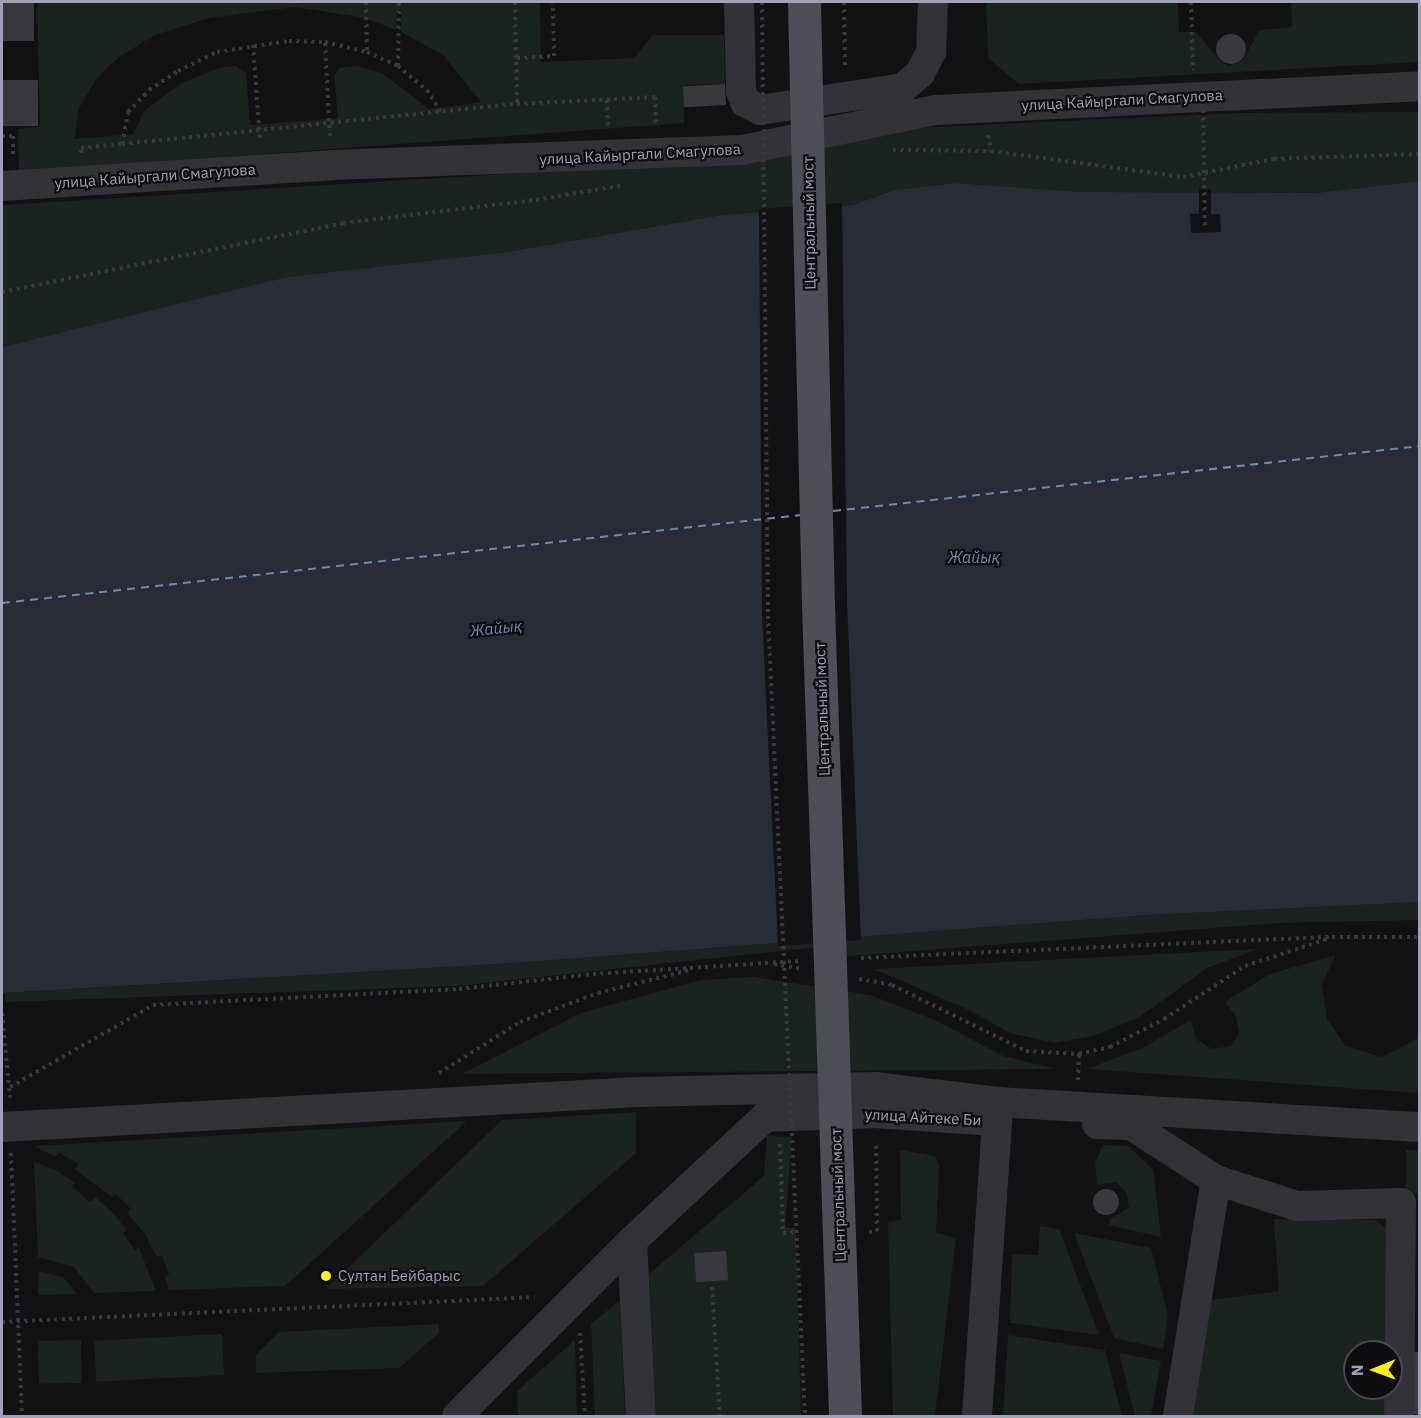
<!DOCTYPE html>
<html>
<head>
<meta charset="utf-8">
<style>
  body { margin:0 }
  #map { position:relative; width:1421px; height:1418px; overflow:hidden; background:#121113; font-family:"IBM Plex Sans",sans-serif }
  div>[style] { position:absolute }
  .green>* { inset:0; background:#1b231e; transform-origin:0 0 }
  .water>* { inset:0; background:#272c37 }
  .pier>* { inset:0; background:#121113 }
  .ferry>* { height:1.5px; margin-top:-0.75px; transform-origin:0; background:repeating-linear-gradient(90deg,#7485b4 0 8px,transparent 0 14px) }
  .building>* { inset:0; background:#39383e; transform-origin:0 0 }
  .round { border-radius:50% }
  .path>* { height:4px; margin-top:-2px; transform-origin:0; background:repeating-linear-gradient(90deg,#38383f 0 3px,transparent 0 7.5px) }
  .minor>* { height:30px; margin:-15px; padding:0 15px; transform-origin:15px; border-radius:15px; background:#323238 }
  .path-bridge>* { height:4px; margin-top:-2px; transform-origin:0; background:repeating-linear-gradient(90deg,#38383f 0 3px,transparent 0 7.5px) }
  .major-bridge>* { height:33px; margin:-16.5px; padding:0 16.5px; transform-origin:16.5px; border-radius:16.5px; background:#4e4e57 }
  .dots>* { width:16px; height:16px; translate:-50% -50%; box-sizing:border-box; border:3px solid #0d0c0e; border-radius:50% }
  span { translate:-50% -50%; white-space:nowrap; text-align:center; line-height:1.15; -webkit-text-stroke:4.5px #0d0c0e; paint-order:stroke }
  .street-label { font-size:15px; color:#a1a2b5 }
  .poi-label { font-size:15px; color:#a1a2b5 }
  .left { translate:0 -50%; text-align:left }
  .water-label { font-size:16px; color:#7485b4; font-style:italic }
  .frame { position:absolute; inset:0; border:3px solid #a1a2b5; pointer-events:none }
  .north { position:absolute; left:1343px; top:1340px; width:60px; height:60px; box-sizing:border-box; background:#0d0c0e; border:2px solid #484851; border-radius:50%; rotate:269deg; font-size:16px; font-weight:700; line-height:24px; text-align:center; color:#a1a2b5 }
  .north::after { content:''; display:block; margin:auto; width:21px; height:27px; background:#ffee1d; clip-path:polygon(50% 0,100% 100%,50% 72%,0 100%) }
</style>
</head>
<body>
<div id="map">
  <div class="green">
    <div style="clip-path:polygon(evenodd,37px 2px,540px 2px,541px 62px,634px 58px,653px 35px,724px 35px,725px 84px,684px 85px,684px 123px,19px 172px,18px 129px,40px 127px,37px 2px,295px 7px,366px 18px,396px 30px,397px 10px,401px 10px,401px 32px,443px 55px,481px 102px,429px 109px,382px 73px,356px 66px,339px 68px,334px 76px,338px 118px,250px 125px,246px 73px,235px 66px,218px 68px,180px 84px,145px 110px,133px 134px,75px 139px,78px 110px,96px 79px,119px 57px,155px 35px,209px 18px,295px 7px)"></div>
    <div style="clip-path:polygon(986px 2px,1178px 2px,1179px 32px,1196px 32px,1220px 61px,1229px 66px,1242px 61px,1260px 30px,1292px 27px,1291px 2px,1419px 2px,1419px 62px,1019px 84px,988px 58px)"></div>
    <div style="clip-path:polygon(1419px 112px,1419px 181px,1316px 193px,1080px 192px,956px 183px,894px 190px,853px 205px,722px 215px,507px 252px,287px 277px,2px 347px,2px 205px,750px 159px,892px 129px,1241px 113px)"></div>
    <div style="clip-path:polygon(1419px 902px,1419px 920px,1279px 923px,838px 957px,836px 945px,456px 986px,6px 1002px,4px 993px,513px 963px,1148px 915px)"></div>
    <div style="clip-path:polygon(1258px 949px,1207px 968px,1138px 1018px,1093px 1036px,1054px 1043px,1010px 1033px,969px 1010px,874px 969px)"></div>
    <div style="clip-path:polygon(1336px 955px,1322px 984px,1327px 1019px,1346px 1046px,1382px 1057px,1419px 1038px,1419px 1093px,1087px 1069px,1142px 1048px,1191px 1020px,1196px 1039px,1212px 1049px,1231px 1046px,1239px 1033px,1236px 1016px,1225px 1002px,1270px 974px)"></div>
    <div style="clip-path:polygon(754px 977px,870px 995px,935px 1020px,1003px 1056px,1057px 1069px,462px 1074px,581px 1013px,701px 980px)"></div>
    <div style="clip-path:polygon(636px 1112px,636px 1153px,483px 1286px,326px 1289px,502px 1120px)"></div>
    <div style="clip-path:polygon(467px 1121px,285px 1286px,169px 1290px,165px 1277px,169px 1274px,162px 1256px,156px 1256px,145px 1234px,127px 1213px,131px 1209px,116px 1194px,112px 1197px,75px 1169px,78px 1164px,60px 1153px,55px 1157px,34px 1146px)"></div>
    <div style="clip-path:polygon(767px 1136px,792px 1137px,785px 1228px,796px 1228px,801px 1416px,656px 1416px,649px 1274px,764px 1176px)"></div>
    <div style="clip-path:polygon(1103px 1145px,1128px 1146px,1153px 1169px,1161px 1237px,1109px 1225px,1110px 1219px,1129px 1208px,1127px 1193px,1116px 1182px,1097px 1185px,1095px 1162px)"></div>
    <div style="clip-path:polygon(900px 1150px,935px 1156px,939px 1166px,936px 1233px,956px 1238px,935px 1416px,893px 1416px,888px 1222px,901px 1220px)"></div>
    <div style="left:1406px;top:1150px;width:13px;height:44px"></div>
    <div style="clip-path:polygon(34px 1162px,56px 1170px,75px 1183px,73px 1187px,90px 1202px,95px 1197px,113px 1213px,127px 1230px,123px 1233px,135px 1250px,139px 1248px,156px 1291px,94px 1293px,74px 1267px,38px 1257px)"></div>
    <div style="clip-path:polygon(1274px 1219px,1375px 1220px,1387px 1228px,1389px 1352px,1355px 1352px,1355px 1388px,1388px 1388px,1387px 1416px,1193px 1416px,1210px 1300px,1279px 1291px)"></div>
    <div style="clip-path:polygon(1040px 1226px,1059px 1229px,1099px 1335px,1010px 1323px,1012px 1254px,1038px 1255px)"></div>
    <div style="clip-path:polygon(1074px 1233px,1151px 1248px,1168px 1316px,1163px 1349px,1114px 1338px)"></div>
    <div style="clip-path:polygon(38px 1271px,63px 1277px,77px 1294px,38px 1295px)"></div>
    <div style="clip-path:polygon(620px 1300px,625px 1416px,595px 1416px,591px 1324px)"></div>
    <div style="clip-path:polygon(439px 1324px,439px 1333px,399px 1368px,256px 1373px,256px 1355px,279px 1332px)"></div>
    <div style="left:222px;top:1334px;width:41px;height:128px;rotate:87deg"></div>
    <div style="clip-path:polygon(1008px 1335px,1105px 1350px,1122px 1416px,1003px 1416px)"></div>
    <div style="left:81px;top:1340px;width:43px;height:43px;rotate:89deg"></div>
    <div style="clip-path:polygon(575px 1340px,577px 1416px,518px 1416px,517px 1391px)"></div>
    <div style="clip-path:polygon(1119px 1353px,1161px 1361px,1151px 1416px,1135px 1416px)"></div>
  </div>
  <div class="water">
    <div style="clip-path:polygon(1419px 181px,1419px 902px,1148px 915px,513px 963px,2px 993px,2px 347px,287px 277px,507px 252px,722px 215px,853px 205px,894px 190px,956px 183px,1080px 192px,1316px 193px)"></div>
  </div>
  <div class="pier">
    <div style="clip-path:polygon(1199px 189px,1211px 189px,1211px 214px,1220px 214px,1221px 232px,1191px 233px,1190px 214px,1199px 214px)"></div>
    <div style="clip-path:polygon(842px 203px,847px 601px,861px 940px,778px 946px,762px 614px,759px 209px)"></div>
  </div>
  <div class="ferry">
    <div style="left:833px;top:511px;width:591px;rotate:-6.32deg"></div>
    <div style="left:2px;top:603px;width:804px;rotate:-6.29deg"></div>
  </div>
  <div class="building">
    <div style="left:2px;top:2px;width:32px;height:39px"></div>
    <div class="round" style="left:1216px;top:34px;width:30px;height:30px"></div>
    <div style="left:2px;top:80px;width:36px;height:46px"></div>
    <div style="left:725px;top:84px;width:21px;height:42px;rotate:87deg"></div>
    <div class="round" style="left:1093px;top:1189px;width:26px;height:26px"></div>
    <div style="left:726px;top:1251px;width:29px;height:32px;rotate:86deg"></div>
    <div style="left:1412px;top:1352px;width:8px;height:62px"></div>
  </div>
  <div class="path">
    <div style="left:366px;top:2px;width:50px;rotate:88.9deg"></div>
    <div style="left:515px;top:2px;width:102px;rotate:88.9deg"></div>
    <div style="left:844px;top:2px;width:66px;rotate:89.1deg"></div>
    <div style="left:1191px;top:2px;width:68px;rotate:88.3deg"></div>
    <div style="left:325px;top:43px;width:94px;rotate:87deg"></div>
    <div style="left:253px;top:45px;width:96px;rotate:85.8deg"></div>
    <div style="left:517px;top:58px;width:37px;rotate:-3deg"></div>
    <div style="left:554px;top:56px;width:54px;rotate:-91.1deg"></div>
    <div style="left:398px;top:66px;width:64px;rotate:-89.1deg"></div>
    <div style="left:607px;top:100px;width:26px;rotate:88deg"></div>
    <div style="left:988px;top:135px;width:16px;rotate:79deg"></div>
    <div style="left:2px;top:136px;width:11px"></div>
    <div style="left:13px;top:136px;width:21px;rotate:90deg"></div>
    <div style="left:122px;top:144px;width:33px;rotate:-79deg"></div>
    <div style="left:128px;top:112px;width:30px;rotate:-46deg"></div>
    <div style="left:149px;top:90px;width:35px;rotate:-33deg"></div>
    <div style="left:178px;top:71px;width:43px;rotate:-26deg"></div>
    <div style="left:217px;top:52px;width:73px;rotate:-8.7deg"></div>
    <div style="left:289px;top:41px;width:36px;rotate:2deg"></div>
    <div style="left:325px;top:42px;width:43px;rotate:13.4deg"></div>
    <div style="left:367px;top:52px;width:34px;rotate:24deg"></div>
    <div style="left:398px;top:66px;width:38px;rotate:40deg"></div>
    <div style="left:427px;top:90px;width:26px;rotate:58deg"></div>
    <div style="left:893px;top:150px;width:98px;rotate:0.6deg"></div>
    <div style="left:991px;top:151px;width:194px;rotate:7.7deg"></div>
    <div style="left:1183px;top:177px;width:93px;rotate:-11.2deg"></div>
    <div style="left:1274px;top:159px;width:146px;rotate:-2deg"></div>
    <div style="left:81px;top:153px;width:5px;rotate:-90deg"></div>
    <div style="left:81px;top:148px;width:41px;rotate:-5.6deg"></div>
    <div style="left:122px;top:144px;width:397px;rotate:-5.8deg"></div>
    <div style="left:517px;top:104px;width:138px;rotate:-2.9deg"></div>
    <div style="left:655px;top:97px;width:28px;rotate:88deg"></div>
    <div style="left:2px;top:292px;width:348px;rotate:-11.4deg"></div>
    <div style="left:343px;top:223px;width:194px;rotate:-6.8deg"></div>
    <div style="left:536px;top:200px;width:89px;rotate:-9.7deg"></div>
    <div style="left:861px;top:958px;width:471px;rotate:-2.6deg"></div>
    <div style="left:1332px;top:937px;width:88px"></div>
    <div style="left:774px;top:964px;width:28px;rotate:10deg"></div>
    <div style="left:859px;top:979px;width:34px;rotate:10deg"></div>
    <div style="left:892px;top:985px;width:149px;rotate:26.2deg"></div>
    <div style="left:1026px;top:1051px;width:53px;rotate:3.2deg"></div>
    <div style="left:1079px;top:1054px;width:32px;rotate:-13deg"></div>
    <div style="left:1110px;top:1047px;width:61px;rotate:-27.4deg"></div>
    <div style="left:1164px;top:1019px;width:97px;rotate:-33.2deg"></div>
    <div style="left:1245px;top:966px;width:86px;rotate:-18.2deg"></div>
    <div style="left:2px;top:1013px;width:85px;rotate:84.6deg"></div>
    <div style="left:439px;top:1073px;width:96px;rotate:-32.2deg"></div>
    <div style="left:520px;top:1022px;width:83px;rotate:-20.4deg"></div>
    <div style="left:598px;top:993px;width:95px;rotate:-14deg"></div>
    <div style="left:1078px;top:1080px;width:26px;rotate:-88deg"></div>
    <div style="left:10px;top:1087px;width:165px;rotate:-29.8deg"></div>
    <div style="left:153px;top:1005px;width:306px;rotate:-3deg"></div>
    <div style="left:459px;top:989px;width:135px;rotate:-6.4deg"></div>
    <div style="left:593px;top:974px;width:206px;rotate:-3.6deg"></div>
    <div style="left:780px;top:1144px;width:89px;rotate:88.1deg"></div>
    <div style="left:783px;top:1233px;width:13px;rotate:-4deg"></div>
    <div style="left:11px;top:1153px;width:263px;rotate:87.6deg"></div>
    <div style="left:869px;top:1232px;width:8px;rotate:-7deg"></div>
    <div style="left:877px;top:1231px;width:89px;rotate:-90.6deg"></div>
    <div style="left:712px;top:1287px;width:129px;rotate:86.5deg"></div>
    <div style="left:2px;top:1322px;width:533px;rotate:-2.69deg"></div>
    <div style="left:580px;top:1333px;width:83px;rotate:86.6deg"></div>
  </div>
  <div class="minor">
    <div style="left:739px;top:2px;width:89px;rotate:88.7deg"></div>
    <div style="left:741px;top:91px;width:12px;rotate:70deg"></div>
    <div style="left:745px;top:102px;width:17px;rotate:28deg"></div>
    <div style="left:760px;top:110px;width:145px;rotate:-8.7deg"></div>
    <div style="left:903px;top:88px;width:23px;rotate:-41deg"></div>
    <div style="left:920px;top:73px;width:24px;rotate:-62deg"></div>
    <div style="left:931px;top:52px;width:50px;rotate:-87.7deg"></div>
    <div style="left:2px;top:186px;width:331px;rotate:-3.6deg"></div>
    <div style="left:332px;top:165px;width:410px;rotate:-2.1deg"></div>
    <div style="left:742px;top:150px;width:198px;rotate:-11.7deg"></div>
    <div style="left:936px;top:110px;width:485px;rotate:-2.8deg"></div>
    <div style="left:1097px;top:1124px;width:34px;rotate:2deg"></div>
    <div style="left:1131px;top:1125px;width:101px;rotate:32.9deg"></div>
    <div style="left:1216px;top:1180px;width:85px;rotate:17.8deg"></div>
    <div style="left:1297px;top:1206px;width:104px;rotate:-1.7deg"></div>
    <div style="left:1401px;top:1203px;width:213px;rotate:90.5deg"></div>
    <div style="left:2px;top:1127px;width:636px;rotate:-3.15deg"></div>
    <div style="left:637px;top:1092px;width:238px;rotate:-1.2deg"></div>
    <div style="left:875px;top:1087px;width:123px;rotate:7deg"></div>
    <div style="left:997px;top:1102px;width:424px;rotate:3.4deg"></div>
    <div style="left:632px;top:1241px;width:175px;rotate:87.1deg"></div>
    <div style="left:457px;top:1416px;width:247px;rotate:-45deg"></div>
    <div style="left:632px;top:1241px;width:182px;rotate:-43deg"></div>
    <div style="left:765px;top:1117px;width:110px;rotate:-2.1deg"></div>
    <div style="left:875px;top:1113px;width:120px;rotate:3.8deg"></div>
    <div style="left:977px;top:1416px;width:296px;rotate:-86.1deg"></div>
    <div style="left:1178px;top:1416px;width:239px;rotate:-80.9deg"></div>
  </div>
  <div class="path-bridge">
    <div style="left:762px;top:2px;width:614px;rotate:89.44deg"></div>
    <div style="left:768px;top:616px;width:801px;rotate:87.35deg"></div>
    <div style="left:1203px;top:95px;width:135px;rotate:89.2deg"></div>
  </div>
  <div class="major-bridge">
    <div style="left:804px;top:2px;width:603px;rotate:88.67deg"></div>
    <div style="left:818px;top:605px;width:811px;rotate:88.09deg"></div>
  </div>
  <div class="dots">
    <div style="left:326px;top:1276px;background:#ffee1d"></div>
  </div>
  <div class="street-label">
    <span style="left:1122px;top:100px;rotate:-3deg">улица Кайыргали Смагулова</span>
    <span style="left:640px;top:154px;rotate:-3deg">улица Кайыргали Смагулова</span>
    <span style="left:155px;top:176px;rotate:-4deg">улица Кайыргали Смагулова</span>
    <span style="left:809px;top:223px;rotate:-91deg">Центральный мост</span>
    <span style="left:822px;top:709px;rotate:-92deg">Центральный мост</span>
    <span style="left:923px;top:1117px;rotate:3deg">улица Айтеке Би</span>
    <span style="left:838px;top:1195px;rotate:-92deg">Центральный мост</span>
  </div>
  <div class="poi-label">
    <span class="left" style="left:338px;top:1276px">Султан Бейбарыс</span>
  </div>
  <div class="water-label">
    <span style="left:974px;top:557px">Жайық</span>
    <span style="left:496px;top:628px;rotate:-6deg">Жайық</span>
  </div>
  <div class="frame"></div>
  <div class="north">N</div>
</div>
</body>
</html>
